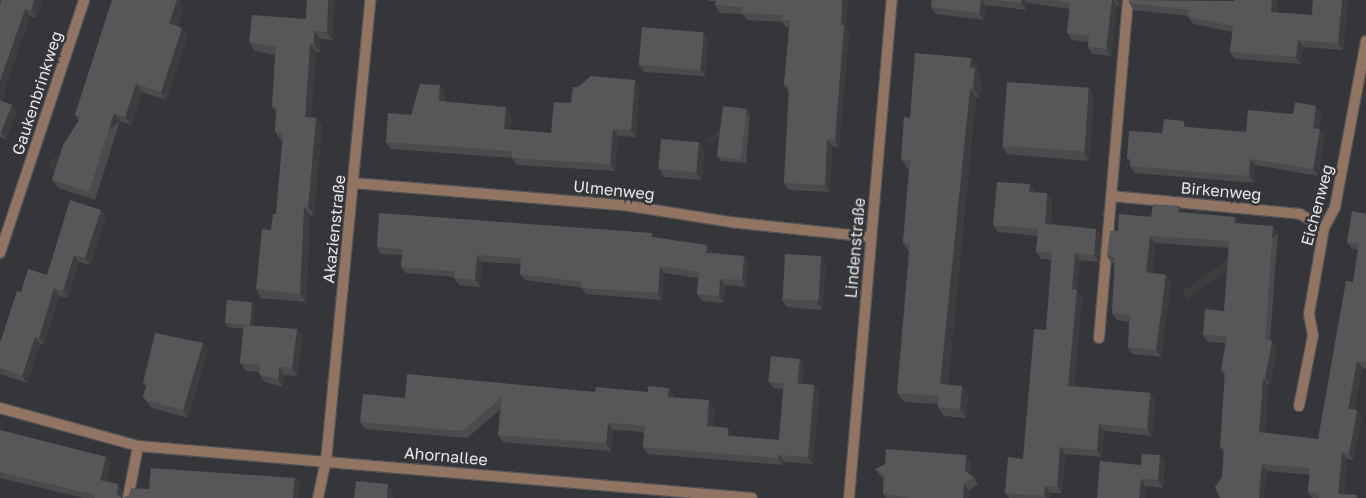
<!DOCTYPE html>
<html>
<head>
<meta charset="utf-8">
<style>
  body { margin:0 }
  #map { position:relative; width:1366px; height:498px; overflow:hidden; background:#353639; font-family:"Golos Text",sans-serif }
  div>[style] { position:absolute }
  .roads { filter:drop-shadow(1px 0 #515255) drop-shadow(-1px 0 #515255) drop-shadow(0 1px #515255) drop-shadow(0 -1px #515255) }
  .street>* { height:10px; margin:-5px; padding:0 5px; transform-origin:5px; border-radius:5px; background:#927462 }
  .wall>* { inset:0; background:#4b4a4d }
  .shaded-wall>* { inset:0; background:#3d3c3e; transform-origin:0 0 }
  .building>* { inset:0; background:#575659; transform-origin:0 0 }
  span { translate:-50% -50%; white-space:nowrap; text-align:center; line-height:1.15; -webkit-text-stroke:5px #353639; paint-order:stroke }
  .street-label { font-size:16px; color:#e4e5e7 }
</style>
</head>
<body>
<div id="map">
  <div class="roads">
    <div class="street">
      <div style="left:353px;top:183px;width:271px;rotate:4.7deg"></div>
      <div style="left:623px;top:205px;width:108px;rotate:9deg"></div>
      <div style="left:730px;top:222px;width:142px;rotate:6.1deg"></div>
      <div style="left:1111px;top:196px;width:190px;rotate:5.4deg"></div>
      <div style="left:1300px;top:214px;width:28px;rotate:30deg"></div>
      <div style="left:0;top:253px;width:267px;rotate:-71.6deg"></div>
      <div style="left:1099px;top:338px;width:339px;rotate:-85.1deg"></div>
      <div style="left:1299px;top:406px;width:72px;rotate:-78.8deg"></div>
      <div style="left:1313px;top:335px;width:21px;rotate:-101deg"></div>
      <div style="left:1309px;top:314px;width:87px;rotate:-80.1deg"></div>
      <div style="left:1324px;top:228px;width:24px;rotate:-62deg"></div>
      <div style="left:1335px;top:207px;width:169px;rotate:-79.4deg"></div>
      <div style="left:0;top:408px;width:143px;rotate:15.4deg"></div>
      <div style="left:138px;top:446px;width:616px;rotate:4.84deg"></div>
      <div style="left:128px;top:498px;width:53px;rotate:-79.1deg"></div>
      <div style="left:318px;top:498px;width:38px;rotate:-78deg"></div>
      <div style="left:326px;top:461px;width:463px;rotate:-84.5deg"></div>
      <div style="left:849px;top:498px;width:500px;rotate:-85.1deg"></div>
    </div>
  </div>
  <div class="wall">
    <div style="clip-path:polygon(1px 0,42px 0,36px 18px,30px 16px,6px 85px,2px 101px,12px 105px,17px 112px,6px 139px,0 137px,0 5px)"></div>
    <div style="clip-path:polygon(112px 0,179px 0,184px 6px,177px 26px,188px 36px,166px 100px,142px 92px,131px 125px,120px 121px,95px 200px,58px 188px,52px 180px,79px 121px,75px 115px)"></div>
    <div style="clip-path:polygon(307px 0,335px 0,333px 40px,320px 39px,320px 52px,316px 52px,311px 117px,316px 118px,322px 126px,314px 215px,310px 215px,306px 302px,261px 298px,256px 289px,271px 230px,276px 214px,283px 140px,280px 140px,275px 132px,276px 112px,272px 107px,275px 55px,255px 51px,249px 42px,306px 19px)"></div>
    <div style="clip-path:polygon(708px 0,848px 0,846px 28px,849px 32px,839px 147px,832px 146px,830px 192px,789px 190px,784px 183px,789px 92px,784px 85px,789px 27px,786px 27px,782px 22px,747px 20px,743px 14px,720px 13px,715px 5px,716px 1px,708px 1px)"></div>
    <div style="clip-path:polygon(932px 0,1122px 0,1121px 7px,1117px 6px,1111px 56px,1092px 54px,1088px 47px,1088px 42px,1072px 40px,1067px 33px,1070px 9px,1027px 3px,1026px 10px,986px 5px,984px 20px,936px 14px,931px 7px)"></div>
    <div style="clip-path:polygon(1313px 0,1348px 0,1343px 50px,1303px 47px,1301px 64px,1235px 59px,1230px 52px,1233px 32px,1193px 24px,1188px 16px,1134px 10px,1129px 3px,1278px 4px,1277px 13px,1312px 15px)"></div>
    <div style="clip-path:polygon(708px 39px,705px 76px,644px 72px,639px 65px)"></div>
    <div style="clip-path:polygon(971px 58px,978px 66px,977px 71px,981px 77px,980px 98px,976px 97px,948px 384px,968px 394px,966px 418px,944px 416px,938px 407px,938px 404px,904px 402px,897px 393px,909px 252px,903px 243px,909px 169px,907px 168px,901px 159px,910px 118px)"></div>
    <div style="clip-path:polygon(578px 87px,639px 87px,636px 137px,618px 136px,615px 171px,517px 165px,512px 158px,391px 149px,386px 142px,411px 115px,445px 92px,445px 102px,511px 114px,510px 130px,551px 133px,571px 103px)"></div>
    <div style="clip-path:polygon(1094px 96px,1089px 161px,1007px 154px,1002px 146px)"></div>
    <div style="clip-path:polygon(747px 109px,750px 113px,746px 163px,721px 161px,718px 157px)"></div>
    <div style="clip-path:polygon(1321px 113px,1319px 129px,1325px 136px,1318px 176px,1255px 165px,1254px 183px,1134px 173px,1130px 166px,1130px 162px,1127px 158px,1162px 133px,1184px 121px,1189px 127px,1246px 132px,1293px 114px)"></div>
    <div style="clip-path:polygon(699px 142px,704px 150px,702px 180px,664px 177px,659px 169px)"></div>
    <div style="clip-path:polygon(1030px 184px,1035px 191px,1035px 192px,1052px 200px,1051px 224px,1096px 229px,1101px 236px,1099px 262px,1080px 260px,1077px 290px,1082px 297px,1074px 386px,1150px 393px,1155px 400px,1152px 436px,1104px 431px,1102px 457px,1065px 454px,1062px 493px,1050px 493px,1049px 498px,1009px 498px,1005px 493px,1023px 459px,1046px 330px,1052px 260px,1041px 259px,1036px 252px,1038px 236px,998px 232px,993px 225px)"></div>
    <div style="clip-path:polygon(1179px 206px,1183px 213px,1240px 224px,1278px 233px,1270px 340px,1272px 341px,1277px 348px,1270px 385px,1268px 385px,1265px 433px,1318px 439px,1353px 282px,1358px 250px,1352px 249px,1347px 242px,1366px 214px,1366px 369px,1362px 368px,1354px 410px,1357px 410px,1362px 417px,1353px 460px,1347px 459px,1344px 494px,1356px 495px,1358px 498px,1312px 498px,1308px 492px,1310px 475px,1267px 471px,1222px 477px,1224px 453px,1220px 448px,1225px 376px,1221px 370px,1226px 343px,1208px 342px,1203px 335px,1224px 311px,1229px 248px,1155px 243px,1152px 273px,1166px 275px,1171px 282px,1161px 357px,1132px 354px,1128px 347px,1129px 322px,1117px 320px,1112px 313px,1115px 263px,1112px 263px,1107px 256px,1118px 231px)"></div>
    <div style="clip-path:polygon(106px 217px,90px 265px,79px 262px,68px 298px,59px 296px,44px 345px,40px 344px,27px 383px,0 374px,0 343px,21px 292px,47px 275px)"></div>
    <div style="clip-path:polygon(655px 237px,712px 251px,712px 253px,744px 256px,748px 262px,746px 287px,725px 285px,724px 303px,702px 301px,697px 294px,698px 278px,664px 273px,662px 300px,586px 294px,582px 288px,525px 280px,520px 274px,521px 264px,482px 262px,480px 287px,459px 285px,454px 278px,454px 277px,406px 273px,401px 267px,402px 255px,381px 254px,377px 247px)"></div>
    <div style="clip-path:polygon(821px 256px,826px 264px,822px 310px,787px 307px,781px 299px)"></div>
    <div style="clip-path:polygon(252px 302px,255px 306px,253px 326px,297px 329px,303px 337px,297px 376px,284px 375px,283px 387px,265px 382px,259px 374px,259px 372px,246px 371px,240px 363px,243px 329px,228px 327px,225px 323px)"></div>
    <div style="clip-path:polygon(203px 343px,208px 350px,188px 418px,152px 408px,143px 397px,146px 387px,143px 383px)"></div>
    <div style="clip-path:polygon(800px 359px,804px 366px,802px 384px,814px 385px,819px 392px,813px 464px,784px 462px,783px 465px,648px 454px,643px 447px,644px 433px,632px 431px,613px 430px,611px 451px,503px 442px,498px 435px,500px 410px,467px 438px,365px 429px,360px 422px,405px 398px,595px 392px,674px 395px,674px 398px,714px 408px,713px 426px,728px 428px,733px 435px,733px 436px,779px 440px,783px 389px,773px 388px,769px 382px)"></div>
    <div style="clip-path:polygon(0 430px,106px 457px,111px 463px,106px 482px,122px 491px,122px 498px,83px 498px,0 478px)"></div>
    <div style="clip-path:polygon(966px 455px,971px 462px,970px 475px,974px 477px,978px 484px,969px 490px,968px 498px,886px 498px,883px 493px,884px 479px,880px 476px,875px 469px)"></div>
    <div style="clip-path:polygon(1165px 462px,1163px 488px,1146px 486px,1145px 498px,1097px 498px,1141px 465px)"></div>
  </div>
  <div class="shaded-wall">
    <div style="clip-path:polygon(34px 0,42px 0,36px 18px,31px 11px)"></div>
    <div style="clip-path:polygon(177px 0,179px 0,184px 6px,175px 31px,169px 23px)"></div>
    <div style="clip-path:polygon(328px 0,335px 0,333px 40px,327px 32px)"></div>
    <div style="clip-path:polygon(842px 0,848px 0,846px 28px,849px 32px,839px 147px,835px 140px)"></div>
    <div style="clip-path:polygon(981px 0,982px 0,986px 5px,984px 20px,979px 13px)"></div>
    <div style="clip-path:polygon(1021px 0,1025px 0,1027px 3px,1026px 10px,1021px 3px)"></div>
    <div style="clip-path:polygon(1112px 0,1113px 0,1117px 6px,1111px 56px,1106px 49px)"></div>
    <div style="clip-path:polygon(1116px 0,1122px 0,1121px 7px)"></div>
    <div style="clip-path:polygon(1272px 0,1275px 0,1278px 4px,1276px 19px,1271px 12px)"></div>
    <div style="clip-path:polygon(1342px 0,1348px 0,1343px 50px,1338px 43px)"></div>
    <div style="clip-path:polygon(25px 9px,30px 16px,6px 85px,0 106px,0 81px)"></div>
    <div style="clip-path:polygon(182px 28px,188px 36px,166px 100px,161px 92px)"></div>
    <div style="clip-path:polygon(314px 31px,320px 39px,320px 52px,314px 44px)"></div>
    <div style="clip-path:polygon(704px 32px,708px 39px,705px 76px,700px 69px)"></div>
    <div style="clip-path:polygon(1298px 40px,1303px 47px,1301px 64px,1296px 57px)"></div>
    <div style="clip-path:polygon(310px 44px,316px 52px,311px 125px,305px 117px)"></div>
    <div style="clip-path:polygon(971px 58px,978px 66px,977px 71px,981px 77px,980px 98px,973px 89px,970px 68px)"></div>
    <div style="clip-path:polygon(635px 80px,639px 87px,636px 137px,631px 130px)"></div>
    <div style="clip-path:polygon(136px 84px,142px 92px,131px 125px,125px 117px)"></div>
    <div style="clip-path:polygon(440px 85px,445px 92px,444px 108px,439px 101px)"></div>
    <div style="clip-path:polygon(970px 88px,976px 97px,947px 393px,940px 384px)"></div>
    <div style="clip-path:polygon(1089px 88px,1094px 96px,1089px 161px,1084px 153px)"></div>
    <div style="clip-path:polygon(12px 105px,17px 112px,6px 139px,1px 132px)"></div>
    <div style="clip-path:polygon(1316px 106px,1321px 113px,1318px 135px,1313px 128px)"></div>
    <div style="clip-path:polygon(506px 107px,511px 114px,509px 136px,504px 129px)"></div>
    <div style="left:747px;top:109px;width:5px;height:50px;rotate:53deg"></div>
    <div style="left:114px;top:113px;width:10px;height:83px;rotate:53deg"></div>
    <div style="clip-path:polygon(316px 118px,322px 126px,314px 215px,308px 207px)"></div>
    <div style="clip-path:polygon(1184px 121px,1189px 127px,1184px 127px)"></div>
    <div style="clip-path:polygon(613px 129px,618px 136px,615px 171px,610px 164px)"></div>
    <div style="clip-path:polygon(1320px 129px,1325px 136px,1318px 176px,1313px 169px)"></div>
    <div style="clip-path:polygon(827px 139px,832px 146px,830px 192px,825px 185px)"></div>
    <div style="clip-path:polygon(699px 142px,704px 150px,702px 180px,696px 172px)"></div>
    <div style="clip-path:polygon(1250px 159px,1255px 165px,1254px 183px,1249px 176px)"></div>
    <div style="clip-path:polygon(1030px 184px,1035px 191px,1034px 199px,1029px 192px)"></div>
    <div style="clip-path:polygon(1047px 193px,1052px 200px,1050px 231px,1045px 224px)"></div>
    <div style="clip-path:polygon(1179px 206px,1184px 213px,1178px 212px)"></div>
    <div style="clip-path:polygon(304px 207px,310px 215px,306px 302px,300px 294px)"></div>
    <div style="clip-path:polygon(101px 210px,106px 217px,90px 265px,85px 258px)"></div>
    <div style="clip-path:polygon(1235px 217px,1240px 224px,1234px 223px)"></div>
    <div style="left:1273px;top:226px;width:9px;height:113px;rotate:54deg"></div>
    <div style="clip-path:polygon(1096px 229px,1101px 236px,1099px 262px,1094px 255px)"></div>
    <div style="clip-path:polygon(1150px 236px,1155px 243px,1151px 279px,1146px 272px)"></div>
    <div style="clip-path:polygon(707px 245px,712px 251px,711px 259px,706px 253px)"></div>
    <div style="clip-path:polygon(1075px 253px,1080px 260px,1077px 290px,1082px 297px,1073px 393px,1068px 386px,1072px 289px)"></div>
    <div style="clip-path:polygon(74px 255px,79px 262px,68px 298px,63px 291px)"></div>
    <div style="clip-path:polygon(477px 255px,482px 262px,480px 287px,475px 280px)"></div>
    <div style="clip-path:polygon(744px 256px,748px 262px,746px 287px,742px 280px)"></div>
    <div style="clip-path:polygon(821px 256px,826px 264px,822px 310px,817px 302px)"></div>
    <div style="clip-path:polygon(660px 266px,664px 273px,662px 300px,658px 293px)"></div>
    <div style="clip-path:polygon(1166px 275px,1171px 282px,1161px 357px,1156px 350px)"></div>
    <div style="clip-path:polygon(720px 279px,725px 285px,724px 303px,719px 296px)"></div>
    <div style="clip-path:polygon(54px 288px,59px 296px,44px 345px,39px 338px)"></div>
    <div style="clip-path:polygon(252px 302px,255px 306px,253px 329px,250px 325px)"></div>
    <div style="clip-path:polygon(297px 329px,303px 337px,297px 376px,292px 368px)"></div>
    <div style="clip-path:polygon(35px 337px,40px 344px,27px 383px,22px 376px)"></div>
    <div style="clip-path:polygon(1272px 341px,1277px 348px,1270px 385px,1265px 378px)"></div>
    <div style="clip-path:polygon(203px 343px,208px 350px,188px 418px,183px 410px)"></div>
    <div style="clip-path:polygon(800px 359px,804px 366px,802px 390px,797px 384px)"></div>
    <div style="clip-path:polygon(1357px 361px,1362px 368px,1353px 416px,1348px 409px)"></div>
    <div style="clip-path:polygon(279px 367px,284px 375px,283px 387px,278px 379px)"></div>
    <div style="clip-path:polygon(1263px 378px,1268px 385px,1264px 439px,1259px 432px)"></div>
    <div style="clip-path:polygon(814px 385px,819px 392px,813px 464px,808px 457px)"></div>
    <div style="clip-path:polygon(962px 386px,968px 394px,966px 418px,960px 409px)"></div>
    <div style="clip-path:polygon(669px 388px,674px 395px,673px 404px,668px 397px)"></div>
    <div style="clip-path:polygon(1150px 393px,1155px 400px,1152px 436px,1147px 429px)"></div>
    <div style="clip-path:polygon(709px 400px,714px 408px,712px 433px,707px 426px)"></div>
    <div style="clip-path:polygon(1357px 410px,1362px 417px,1353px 460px,1349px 453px)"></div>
    <div style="clip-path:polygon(608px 423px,613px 430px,611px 451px,606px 443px)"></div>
    <div style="clip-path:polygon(1099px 424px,1104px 431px,1102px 457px,1097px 450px)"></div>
    <div style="clip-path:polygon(728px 428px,733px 435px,733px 443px,728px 436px)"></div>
    <div style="clip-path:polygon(1060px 447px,1065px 454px,1062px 493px,1057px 486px)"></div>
    <div style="clip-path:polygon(1342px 452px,1347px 459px,1344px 498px,1338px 494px)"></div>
    <div style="clip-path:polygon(779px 455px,784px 462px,783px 465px,778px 458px)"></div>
    <div style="clip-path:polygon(966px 455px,971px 462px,970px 478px,965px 471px)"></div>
    <div style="clip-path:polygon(1160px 455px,1165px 462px,1163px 488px,1158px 480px)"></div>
    <div style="clip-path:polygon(106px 457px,111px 463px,105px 487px,100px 480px)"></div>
    <div style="clip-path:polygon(1262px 464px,1267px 471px,1264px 498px,1259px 498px)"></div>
    <div style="clip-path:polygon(295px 478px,300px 484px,299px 498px,293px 498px)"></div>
    <div style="clip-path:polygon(1141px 479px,1146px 486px,1145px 498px,1139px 498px)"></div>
    <div style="clip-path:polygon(964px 483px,969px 490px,968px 498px,963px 498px)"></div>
    <div style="clip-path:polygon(118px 484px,122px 491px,122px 498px,117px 494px)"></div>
    <div style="clip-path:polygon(388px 484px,393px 492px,393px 498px,387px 498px)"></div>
    <div style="clip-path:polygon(1045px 486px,1050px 493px,1049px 498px,1046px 498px,1044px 496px)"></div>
  </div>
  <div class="building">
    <div style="clip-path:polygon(1px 0,34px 0,31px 11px,25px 9px,0 81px,0 5px)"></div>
    <div style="clip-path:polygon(112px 0,177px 0,169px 23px,182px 28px,161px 92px,136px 84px,125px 117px,114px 113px,89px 192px,52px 180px,63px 145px,81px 117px,75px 115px)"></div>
    <div style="clip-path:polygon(307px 0,328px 0,327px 32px,314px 31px,314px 44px,310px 44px,305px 117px,316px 118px,308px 207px,304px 207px,300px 294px,256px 289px,262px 229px,271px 230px,273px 214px,276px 214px,283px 133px,275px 132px,277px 107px,272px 107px,276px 47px,249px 42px,252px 15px,306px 19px)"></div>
    <div style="clip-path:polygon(716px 0,842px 0,841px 25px,844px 25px,835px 140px,827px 139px,825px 185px,784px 183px,789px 86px,784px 85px,790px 20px,781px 20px,782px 15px,742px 13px,743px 7px,715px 5px)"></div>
    <div style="clip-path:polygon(932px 0,981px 0,979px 13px,931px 7px)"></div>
    <div style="clip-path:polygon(996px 0,1021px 0,1021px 3px)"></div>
    <div style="clip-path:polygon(1052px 0,1112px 0,1106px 49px,1088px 47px,1089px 36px,1067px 33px,1070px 3px)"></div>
    <div style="clip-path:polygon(1129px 0,1234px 1px,1234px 0,1272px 0,1271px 12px,1312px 15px,1313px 0,1342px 0,1338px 43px,1298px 40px,1296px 57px,1230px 52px,1233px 26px,1188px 17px,1189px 10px,1129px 3px)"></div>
    <div style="left:642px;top:27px;width:62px;height:38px;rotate:5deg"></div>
    <div style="clip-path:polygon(915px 53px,971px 58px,970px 68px,975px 68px,973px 89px,970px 88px,940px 384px,962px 386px,960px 409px,938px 407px,939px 396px,897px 393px,910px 244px,903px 243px,910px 160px,901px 159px,904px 117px,910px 118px)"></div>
    <div style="clip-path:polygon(591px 76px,635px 80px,631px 130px,613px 129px,610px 164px,512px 158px,512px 151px,386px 142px,388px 113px,411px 115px,420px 84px,440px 85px,439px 101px,506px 107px,504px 129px,551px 133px,554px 102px,571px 103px,573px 87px,578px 87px)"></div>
    <div style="left:1007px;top:82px;width:82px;height:64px;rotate:4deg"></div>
    <div style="clip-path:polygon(0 100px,12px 105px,1px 132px,0 132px)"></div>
    <div style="clip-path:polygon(1295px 102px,1316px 106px,1313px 128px,1320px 129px,1313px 169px,1250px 159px,1249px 176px,1130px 166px,1130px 159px,1127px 158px,1129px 131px,1162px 133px,1164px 119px,1184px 121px,1184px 127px,1246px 132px,1248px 110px,1293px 114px)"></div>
    <div style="left:723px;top:106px;width:24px;height:51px;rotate:7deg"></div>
    <div style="left:661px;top:139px;width:38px;height:30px;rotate:5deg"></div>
    <div style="clip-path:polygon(997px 182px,1030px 184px,1029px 192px,1047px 193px,1045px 224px,1096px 229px,1094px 255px,1075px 253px,1072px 289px,1077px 290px,1068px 386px,1150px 393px,1147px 429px,1099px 424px,1097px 450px,1060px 447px,1057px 486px,1045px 486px,1044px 496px,1005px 493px,1008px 457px,1023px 459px,1034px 329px,1046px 330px,1052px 253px,1036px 252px,1038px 229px,993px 225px)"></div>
    <div style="clip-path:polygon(70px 200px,101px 210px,85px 258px,74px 255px,63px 291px,54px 288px,39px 338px,35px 337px,22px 376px,0 368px,0 343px,17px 291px,21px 292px,28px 269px,47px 275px)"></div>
    <div style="clip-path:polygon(1153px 204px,1179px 206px,1178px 212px,1235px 217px,1234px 223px,1273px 226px,1265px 339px,1272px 341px,1265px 378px,1263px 378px,1259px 432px,1318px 439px,1346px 281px,1353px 282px,1359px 244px,1347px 242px,1352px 211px,1366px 214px,1366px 362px,1357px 361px,1348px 409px,1357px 410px,1349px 453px,1342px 452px,1338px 494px,1356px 495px,1356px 498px,1319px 498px,1319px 493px,1308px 492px,1310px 468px,1262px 464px,1259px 498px,1220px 498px,1215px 487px,1222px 477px,1224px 448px,1220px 448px,1225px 371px,1221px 370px,1227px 336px,1203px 335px,1205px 309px,1224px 311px,1229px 241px,1150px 236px,1146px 272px,1166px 275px,1156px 350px,1128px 347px,1130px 315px,1112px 313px,1115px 257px,1107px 256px,1110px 231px,1118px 231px,1119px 214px,1151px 217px)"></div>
    <div style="clip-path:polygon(379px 213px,652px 233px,652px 237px,707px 245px,706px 253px,744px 256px,742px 280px,720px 279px,719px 296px,697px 294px,699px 272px,660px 266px,658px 293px,581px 288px,582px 282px,520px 274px,521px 258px,477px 255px,475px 280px,454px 278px,455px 271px,401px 267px,403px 249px,377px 247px)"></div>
    <div style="left:785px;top:254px;width:36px;height:45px;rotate:3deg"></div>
    <div style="left:227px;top:300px;width:25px;height:23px;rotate:5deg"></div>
    <div style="clip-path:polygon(244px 325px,297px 329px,292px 368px,279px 367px,278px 379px,259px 374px,260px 365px,240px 363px)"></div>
    <div style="clip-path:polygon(155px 333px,203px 343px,183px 410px,146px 400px,143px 397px,147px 384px,143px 383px)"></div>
    <div style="left:771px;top:356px;width:29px;height:26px;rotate:6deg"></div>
    <div style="clip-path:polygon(407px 374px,595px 392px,596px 387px,648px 392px,648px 386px,669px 388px,668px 397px,709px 400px,707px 426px,728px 428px,728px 436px,779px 440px,784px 382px,814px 385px,808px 457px,779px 455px,778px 458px,643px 447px,645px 426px,627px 424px,608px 423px,606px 443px,498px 435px,502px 397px,462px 431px,360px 422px,363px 394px,405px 398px)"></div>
    <div style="clip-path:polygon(0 430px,106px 457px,100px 480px,118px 484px,117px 494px,122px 498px,94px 498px,95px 495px,0 472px)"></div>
    <div style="clip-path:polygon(886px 449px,966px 455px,965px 471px,974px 477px,964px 483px,963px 498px,910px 498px,883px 493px,884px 475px,875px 469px,885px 464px)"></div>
    <div style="clip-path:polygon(1142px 454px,1160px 455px,1158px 480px,1141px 479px,1139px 498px,1097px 498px,1100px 461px,1141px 465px)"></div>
    <div style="clip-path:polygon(151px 468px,295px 478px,293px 498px,123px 498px,129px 495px,131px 488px,149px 489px)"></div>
    <div style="clip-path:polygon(356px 481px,388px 484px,387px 498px,354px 498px)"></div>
  </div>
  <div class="street-label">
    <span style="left:37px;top:93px;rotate:-72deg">Gaukenbrinkweg</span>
    <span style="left:614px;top:190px;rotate:6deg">Ulmenweg</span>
    <span style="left:1221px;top:191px;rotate:5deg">Birkenweg</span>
    <span style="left:1317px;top:205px;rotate:-75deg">Eichenweg</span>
    <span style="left:334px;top:229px;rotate:-84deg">Akazienstraße</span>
    <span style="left:855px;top:248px;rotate:-85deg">Lindenstraße</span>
    <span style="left:446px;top:456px;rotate:5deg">Ahornallee</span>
  </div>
</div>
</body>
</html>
